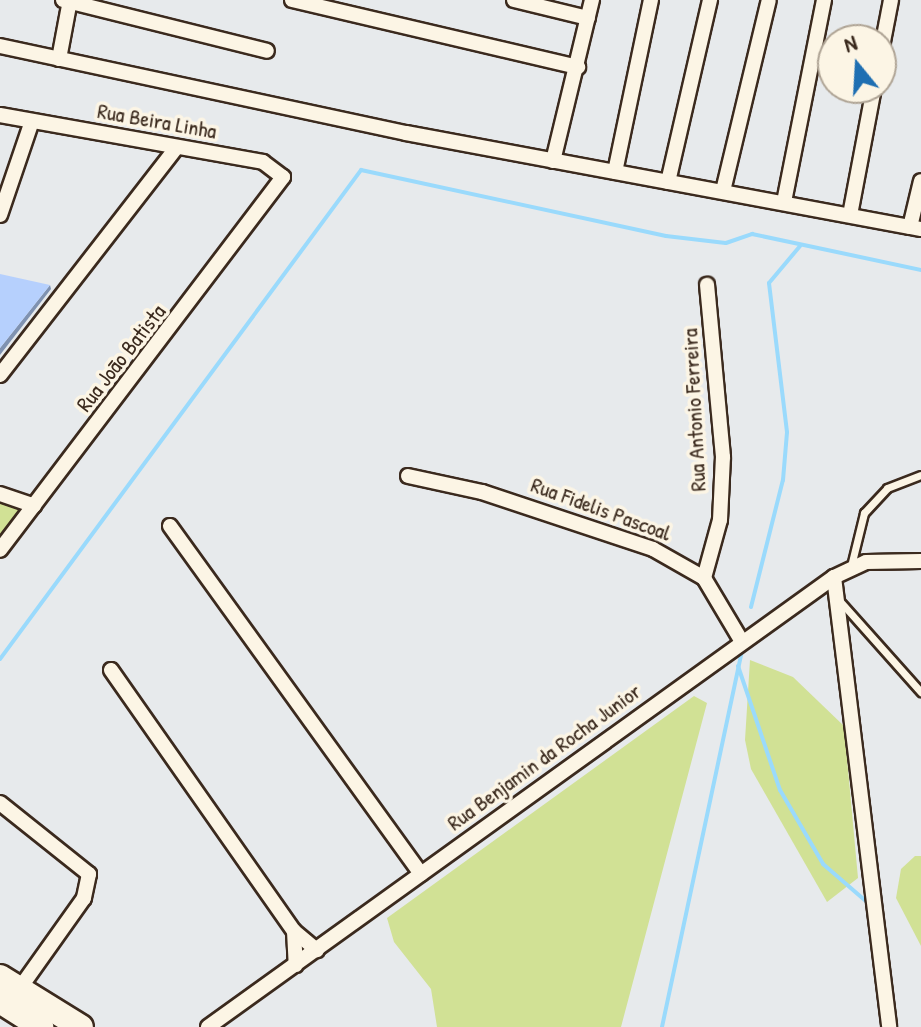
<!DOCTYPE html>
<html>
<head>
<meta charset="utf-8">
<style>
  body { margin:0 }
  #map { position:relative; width:921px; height:1027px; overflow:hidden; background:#e7eaec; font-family:"Patrick Hand",sans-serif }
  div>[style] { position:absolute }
  .green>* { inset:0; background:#d1e195 }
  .stream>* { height:4px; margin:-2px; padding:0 2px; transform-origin:2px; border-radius:2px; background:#9adafc }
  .roads { filter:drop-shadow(2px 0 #3b2a1e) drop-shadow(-2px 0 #3b2a1e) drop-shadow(0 2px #3b2a1e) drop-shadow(0 -2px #3b2a1e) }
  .service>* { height:7px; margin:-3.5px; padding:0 3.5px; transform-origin:3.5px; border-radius:3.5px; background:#fcf5e5 }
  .minor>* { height:14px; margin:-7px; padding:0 7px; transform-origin:7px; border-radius:7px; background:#fcf5e5 }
  .primary>* { height:24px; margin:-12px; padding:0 12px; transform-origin:12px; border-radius:12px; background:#fcf5e5 }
  .shaded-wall>* { inset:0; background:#7f92b1 }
  .building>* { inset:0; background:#b6d0fd }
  span { translate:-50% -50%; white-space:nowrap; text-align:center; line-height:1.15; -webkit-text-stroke:7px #fcf5e5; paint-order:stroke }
  .street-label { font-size:22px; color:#3b2a1e }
  .north { position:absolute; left:817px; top:24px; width:80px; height:80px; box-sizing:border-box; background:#fcf5e5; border:2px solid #afa495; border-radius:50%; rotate:342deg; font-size:22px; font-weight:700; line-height:32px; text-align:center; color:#3b2a1e }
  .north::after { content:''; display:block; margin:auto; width:28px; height:36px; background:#1f6fb2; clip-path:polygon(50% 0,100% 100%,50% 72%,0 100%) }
</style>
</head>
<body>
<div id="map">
  <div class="green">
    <div style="clip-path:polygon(0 497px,32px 508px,0 549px)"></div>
    <div style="clip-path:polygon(750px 660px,793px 677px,844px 726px,858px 878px,827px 902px,751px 769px,745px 740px)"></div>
    <div style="clip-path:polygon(694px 696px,707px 703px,621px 1027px,437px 1027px,431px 989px,394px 942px,387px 918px)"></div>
    <div style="clip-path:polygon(915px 856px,921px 856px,921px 946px,896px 898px,901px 869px)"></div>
  </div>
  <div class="stream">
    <div style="left:751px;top:607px;width:131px;rotate:-75.9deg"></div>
    <div style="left:783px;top:480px;width:48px;rotate:-85.2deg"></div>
    <div style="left:787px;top:432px;width:150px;rotate:-96.9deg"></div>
    <div style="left:769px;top:283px;width:48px;rotate:-50deg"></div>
    <div style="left:0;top:659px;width:608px;rotate:-53.56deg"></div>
    <div style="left:361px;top:170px;width:312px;rotate:12.2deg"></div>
    <div style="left:666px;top:236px;width:60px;rotate:6.7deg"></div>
    <div style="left:726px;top:243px;width:28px;rotate:-19deg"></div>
    <div style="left:752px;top:234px;width:173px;rotate:12deg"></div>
    <div style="left:738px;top:666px;width:131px;rotate:71.3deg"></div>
    <div style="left:780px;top:790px;width:86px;rotate:59.8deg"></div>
    <div style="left:823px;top:864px;width:58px;rotate:40.8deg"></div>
    <div style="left:662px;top:1027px;width:385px;rotate:-78deg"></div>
  </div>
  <div class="roads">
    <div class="service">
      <div style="left:851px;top:566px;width:55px;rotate:-76.2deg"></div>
      <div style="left:864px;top:513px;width:34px;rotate:-47deg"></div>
      <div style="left:887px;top:488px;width:36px;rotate:-21deg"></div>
      <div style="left:838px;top:599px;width:125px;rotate:48.3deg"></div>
    </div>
    <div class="minor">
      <div style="left:63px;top:0;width:210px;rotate:14deg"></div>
      <div style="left:292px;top:0;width:294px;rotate:13.2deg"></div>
      <div style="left:514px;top:0;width:76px;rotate:13.7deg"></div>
      <div style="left:0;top:46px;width:415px;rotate:12.1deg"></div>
      <div style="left:406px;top:133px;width:524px;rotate:10.56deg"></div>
      <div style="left:881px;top:52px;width:53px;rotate:-79.1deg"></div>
      <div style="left:59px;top:59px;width:60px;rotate:-79.4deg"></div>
      <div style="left:0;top:115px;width:267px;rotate:10.1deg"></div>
      <div style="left:263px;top:162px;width:25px;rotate:37deg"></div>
      <div style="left:283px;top:177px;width:468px;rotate:127.2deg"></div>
      <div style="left:553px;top:161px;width:166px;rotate:-76.4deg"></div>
      <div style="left:615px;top:172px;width:176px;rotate:-78.2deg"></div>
      <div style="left:668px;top:182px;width:187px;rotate:-77deg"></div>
      <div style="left:723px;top:191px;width:196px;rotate:-76.5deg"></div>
      <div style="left:784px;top:202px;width:206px;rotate:-78.8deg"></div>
      <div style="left:0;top:215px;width:99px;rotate:-71.2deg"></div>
      <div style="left:850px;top:215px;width:129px;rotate:-79.3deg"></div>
      <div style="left:910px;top:227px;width:47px;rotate:-76.6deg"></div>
      <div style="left:0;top:375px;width:287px;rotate:-52.2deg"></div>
      <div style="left:408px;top:476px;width:76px;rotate:12.2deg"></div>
      <div style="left:482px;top:492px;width:180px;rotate:18.4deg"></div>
      <div style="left:653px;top:549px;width:59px;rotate:29.6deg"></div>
      <div style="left:704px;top:578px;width:72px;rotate:59.2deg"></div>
      <div style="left:0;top:494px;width:36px;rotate:19deg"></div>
      <div style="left:170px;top:526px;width:429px;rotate:54.2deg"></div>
      <div style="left:834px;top:577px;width:453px;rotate:83deg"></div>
      <div style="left:704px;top:578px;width:60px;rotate:-74.6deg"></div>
      <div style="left:720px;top:520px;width:63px;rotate:-87.3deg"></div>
      <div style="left:723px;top:457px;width:173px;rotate:-95.3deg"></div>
      <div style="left:111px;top:670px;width:319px;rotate:55deg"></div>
      <div style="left:294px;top:931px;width:30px;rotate:40deg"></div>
      <div style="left:0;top:803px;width:114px;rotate:38.6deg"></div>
      <div style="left:89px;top:874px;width:25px;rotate:102deg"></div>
      <div style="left:84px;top:898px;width:110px;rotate:125.4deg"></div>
      <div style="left:294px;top:931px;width:34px;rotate:87deg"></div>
      <div style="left:208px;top:1027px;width:771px;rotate:-35.71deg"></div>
      <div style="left:834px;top:577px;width:35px;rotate:-25deg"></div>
      <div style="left:866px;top:562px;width:55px;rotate:-1deg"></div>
    </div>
    <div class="primary">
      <div style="left:0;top:977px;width:95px;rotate:31.7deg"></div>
      <div style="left:0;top:1001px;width:49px;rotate:32.4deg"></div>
    </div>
  </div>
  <div class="shaded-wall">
    <div style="clip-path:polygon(50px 285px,51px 289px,0 355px,0 348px)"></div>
  </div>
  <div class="building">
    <div style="clip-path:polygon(0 274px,50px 285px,0 348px)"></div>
  </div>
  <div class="street-label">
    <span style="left:157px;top:121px;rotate:10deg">Rua Beira Linha</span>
    <span style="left:121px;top:358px;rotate:-52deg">Rua Joāo Batista</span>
    <span style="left:694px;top:410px;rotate:-93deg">Rua Antonio Ferreira</span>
    <span style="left:601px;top:509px;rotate:20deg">Rua Fidelis Pascoal</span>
    <span style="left:544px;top:757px;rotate:-36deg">Rua Benjamin da Rocha Junior</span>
  </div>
  <div class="north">N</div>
</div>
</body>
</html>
